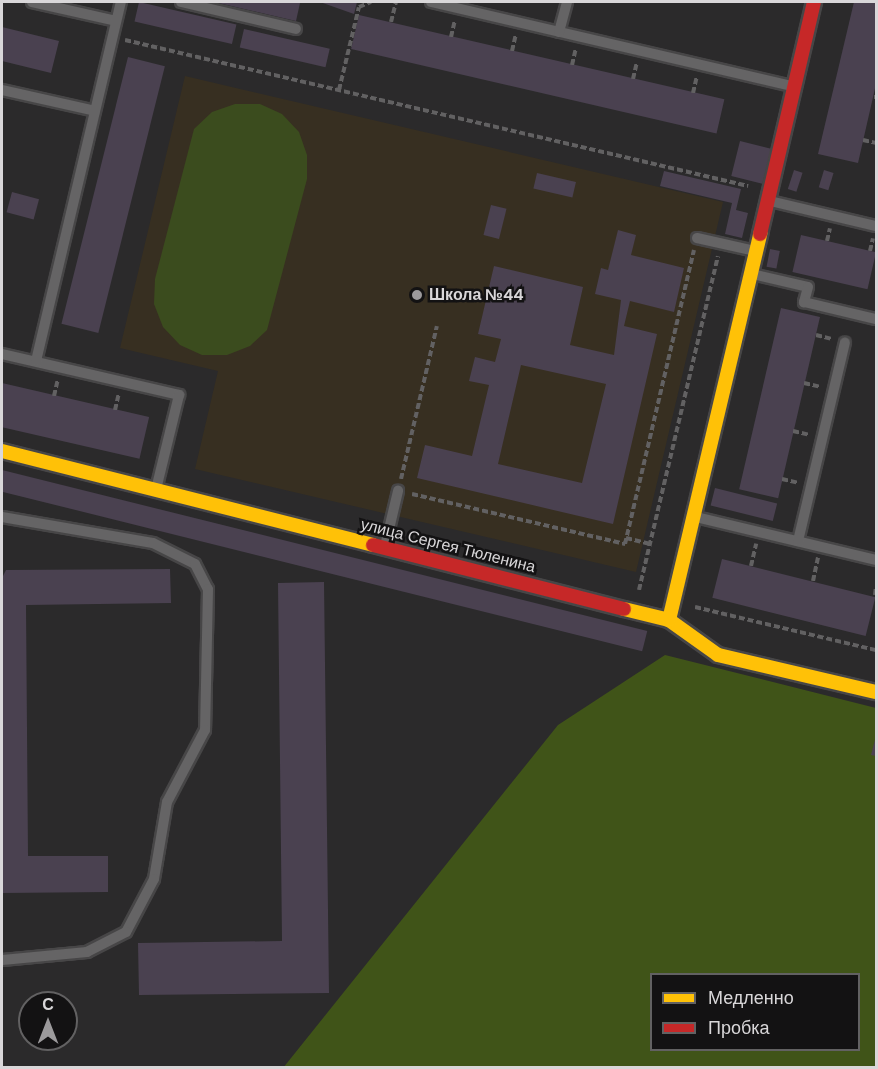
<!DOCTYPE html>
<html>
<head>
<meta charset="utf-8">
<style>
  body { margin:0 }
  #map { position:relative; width:878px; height:1069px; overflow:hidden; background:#2b2a2b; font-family:"DM Sans",sans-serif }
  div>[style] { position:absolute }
  .education>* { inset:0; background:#372f21 }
  .green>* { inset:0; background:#3b4c1e }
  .forest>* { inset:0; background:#405418 }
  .building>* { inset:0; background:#4a4150; transform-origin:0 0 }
  .path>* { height:4px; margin-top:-2px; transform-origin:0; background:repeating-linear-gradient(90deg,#626162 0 6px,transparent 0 9px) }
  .roads { filter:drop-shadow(2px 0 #474647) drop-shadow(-2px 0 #474647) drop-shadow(0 2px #474647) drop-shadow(0 -2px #474647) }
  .lane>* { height:10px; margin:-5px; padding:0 5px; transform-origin:5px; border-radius:5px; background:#656465 }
  .slow>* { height:14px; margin:-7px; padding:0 7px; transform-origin:7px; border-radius:7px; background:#ffc107 }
  .jam>* { height:14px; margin:-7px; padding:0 7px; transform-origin:7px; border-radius:7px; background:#c62828 }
  .dots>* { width:16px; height:16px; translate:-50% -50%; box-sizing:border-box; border:3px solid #131213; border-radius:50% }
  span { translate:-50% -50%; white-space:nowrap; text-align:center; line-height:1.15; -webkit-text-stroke:5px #131213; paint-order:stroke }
  .poi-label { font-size:16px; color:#d9d7d9; font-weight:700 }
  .left { translate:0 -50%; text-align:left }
  .street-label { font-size:16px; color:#d9d7d9 }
  .frame { position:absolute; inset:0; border:3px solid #d9d7d9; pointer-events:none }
  .legend { position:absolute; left:650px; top:973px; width:210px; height:78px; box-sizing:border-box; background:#131213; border:2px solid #626162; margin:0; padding:8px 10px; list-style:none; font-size:18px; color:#d9d7d9 }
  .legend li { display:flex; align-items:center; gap:12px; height:30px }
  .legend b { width:30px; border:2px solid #626162 }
  .north { position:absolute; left:18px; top:991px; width:60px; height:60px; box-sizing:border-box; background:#131213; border:2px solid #626162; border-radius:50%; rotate:0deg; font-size:16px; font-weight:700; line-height:24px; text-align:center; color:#d9d7d9 }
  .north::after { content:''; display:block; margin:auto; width:21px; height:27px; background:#9c9a9c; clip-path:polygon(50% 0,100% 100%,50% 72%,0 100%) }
</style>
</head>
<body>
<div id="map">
  <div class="education">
    <div style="clip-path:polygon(185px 76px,723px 202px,636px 572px,195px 469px,218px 371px,120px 348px)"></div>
  </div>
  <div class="green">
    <div style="clip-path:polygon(235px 104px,260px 104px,282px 114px,299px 132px,307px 155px,307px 179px,267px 330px,250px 346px,227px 355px,202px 355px,180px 345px,163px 327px,154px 304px,155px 279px,194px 129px,212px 112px)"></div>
  </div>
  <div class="forest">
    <div style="clip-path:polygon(evenodd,665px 655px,876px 708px,876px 1067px,283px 1068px,558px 725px,665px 655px,652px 974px,858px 974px,858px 1050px,652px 1050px,652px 974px)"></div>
  </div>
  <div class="building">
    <div style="left:139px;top:2px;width:100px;height:20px;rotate:13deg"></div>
    <div style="clip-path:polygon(214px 2px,296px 2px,300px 3px,296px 21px)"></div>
    <div style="clip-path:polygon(320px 2px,357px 2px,354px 14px)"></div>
    <div style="clip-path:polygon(854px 2px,876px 2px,876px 84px,858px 163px,818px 154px)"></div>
    <div style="left:359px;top:15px;width:375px;height:35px;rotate:13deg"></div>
    <div style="clip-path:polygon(2px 27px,59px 41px,51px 73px,2px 61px)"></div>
    <div style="left:244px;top:29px;width:88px;height:19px;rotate:13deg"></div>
    <div style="left:128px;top:57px;width:38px;height:275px;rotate:14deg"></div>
    <div style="left:740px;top:141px;width:32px;height:36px;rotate:14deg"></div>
    <div style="left:794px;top:170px;width:9px;height:20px;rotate:18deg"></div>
    <div style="left:824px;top:170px;width:10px;height:18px;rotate:17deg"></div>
    <div style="clip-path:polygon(664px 171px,741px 189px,736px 210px,748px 213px,742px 238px,725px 234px,732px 203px,660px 186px)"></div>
    <div style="left:537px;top:173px;width:40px;height:16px;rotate:13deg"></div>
    <div style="left:12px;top:192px;width:28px;height:21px;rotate:15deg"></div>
    <div style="left:491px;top:205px;width:16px;height:31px;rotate:14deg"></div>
    <div style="clip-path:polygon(evenodd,618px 230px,636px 235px,631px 255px,684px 268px,674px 312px,630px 301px,624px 326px,657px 334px,613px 524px,417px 478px,425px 445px,472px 456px,489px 385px,469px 381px,475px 357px,495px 362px,501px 339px,478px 334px,494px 266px,583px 287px,570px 345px,614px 355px,621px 300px,595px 294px,601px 268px,608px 270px,618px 230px,521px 365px,606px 384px,582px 483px,498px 464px,521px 365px)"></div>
    <div style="left:801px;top:235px;width:77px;height:38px;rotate:13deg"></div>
    <div style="left:770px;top:249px;width:10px;height:18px;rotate:11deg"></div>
    <div style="left:781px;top:308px;width:40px;height:186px;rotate:13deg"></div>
    <div style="left:2px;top:383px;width:151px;height:43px;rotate:13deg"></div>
    <div style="left:2px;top:470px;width:665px;height:21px;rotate:14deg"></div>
    <div style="left:715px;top:488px;width:64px;height:18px;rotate:14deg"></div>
    <div style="left:722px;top:559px;width:158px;height:40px;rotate:14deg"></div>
    <div style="clip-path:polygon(170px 569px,171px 603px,26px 605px,28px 856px,108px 856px,108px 892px,2px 893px,2px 578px,6px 570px)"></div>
    <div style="clip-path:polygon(324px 582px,329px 993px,139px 995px,138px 943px,282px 941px,278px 583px)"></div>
    <div style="clip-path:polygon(876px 736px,876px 756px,871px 755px)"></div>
  </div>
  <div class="path">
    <div style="left:391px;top:22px;width:21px;rotate:-76deg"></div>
    <div style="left:451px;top:37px;width:17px;rotate:-77deg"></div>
    <div style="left:125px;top:40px;width:640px;rotate:13.19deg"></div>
    <div style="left:512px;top:51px;width:17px;rotate:-77deg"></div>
    <div style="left:572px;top:65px;width:17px;rotate:-77deg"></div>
    <div style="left:633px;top:79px;width:17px;rotate:-77deg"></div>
    <div style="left:339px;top:90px;width:85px;rotate:-76.5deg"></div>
    <div style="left:359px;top:7px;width:13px;rotate:-23deg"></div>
    <div style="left:693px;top:93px;width:17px;rotate:-77deg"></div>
    <div style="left:874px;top:97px;width:2px"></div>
    <div style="left:863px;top:140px;width:13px;rotate:13deg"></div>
    <div style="left:827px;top:241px;width:13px;rotate:-77deg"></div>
    <div style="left:870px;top:251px;width:13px;rotate:-77deg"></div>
    <div style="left:816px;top:335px;width:16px;rotate:14deg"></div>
    <div style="left:804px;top:383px;width:17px;rotate:13deg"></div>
    <div style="left:54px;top:396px;width:17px;rotate:-77deg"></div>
    <div style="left:115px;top:410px;width:17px;rotate:-77deg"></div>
    <div style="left:793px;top:431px;width:17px;rotate:13deg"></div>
    <div style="left:401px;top:479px;width:157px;rotate:-76.8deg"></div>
    <div style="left:782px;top:479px;width:17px;rotate:13deg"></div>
    <div style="left:412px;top:494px;width:219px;rotate:13.2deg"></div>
    <div style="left:625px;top:544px;width:302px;rotate:-76.8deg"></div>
    <div style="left:626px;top:538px;width:25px;rotate:14deg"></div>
    <div style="left:751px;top:566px;width:23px;rotate:-77deg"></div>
    <div style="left:813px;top:581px;width:24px;rotate:-78deg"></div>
    <div style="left:639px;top:590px;width:343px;rotate:-76.7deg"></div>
    <div style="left:875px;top:595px;width:8px;rotate:-83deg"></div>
    <div style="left:695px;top:607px;width:186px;rotate:13.4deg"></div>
  </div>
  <div class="roads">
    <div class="lane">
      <div style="left:32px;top:2px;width:86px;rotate:12.7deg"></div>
      <div style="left:181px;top:2px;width:118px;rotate:13.2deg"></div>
      <div style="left:431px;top:2px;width:372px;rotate:13.1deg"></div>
      <div style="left:559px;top:32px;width:31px;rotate:-75deg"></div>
      <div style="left:2px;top:90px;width:95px;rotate:12.7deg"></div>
      <div style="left:770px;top:201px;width:109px;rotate:13.3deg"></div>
      <div style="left:697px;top:238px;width:59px;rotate:12.6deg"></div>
      <div style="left:752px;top:274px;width:57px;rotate:13.1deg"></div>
      <div style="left:808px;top:287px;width:16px;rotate:105deg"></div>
      <div style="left:804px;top:302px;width:74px;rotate:13.3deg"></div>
      <div style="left:2px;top:354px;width:182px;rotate:13deg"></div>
      <div style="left:179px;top:395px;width:97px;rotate:103.7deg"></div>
      <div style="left:36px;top:361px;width:369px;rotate:-76.7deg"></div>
      <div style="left:2px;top:517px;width:153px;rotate:9.8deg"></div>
      <div style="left:153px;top:543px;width:47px;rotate:26.6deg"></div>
      <div style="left:195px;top:564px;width:28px;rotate:63deg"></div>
      <div style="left:208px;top:589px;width:141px;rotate:91.2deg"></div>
      <div style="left:205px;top:730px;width:81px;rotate:117.8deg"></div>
      <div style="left:167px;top:802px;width:78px;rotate:99.6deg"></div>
      <div style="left:154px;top:879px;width:60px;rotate:117.8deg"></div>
      <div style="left:126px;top:932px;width:44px;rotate:152.9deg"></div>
      <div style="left:87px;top:952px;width:85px;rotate:174.6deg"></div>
      <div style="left:696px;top:517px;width:185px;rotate:13.4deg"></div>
      <div style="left:798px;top:541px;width:204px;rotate:-76.7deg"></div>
      <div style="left:385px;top:546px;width:57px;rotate:-76.7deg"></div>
    </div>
    <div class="slow">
      <div style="left:2px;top:451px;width:383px;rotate:14.2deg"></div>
      <div style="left:624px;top:609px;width:46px;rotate:13.7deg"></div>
      <div style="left:669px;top:620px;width:60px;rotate:35.5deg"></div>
      <div style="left:718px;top:655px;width:162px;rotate:13.2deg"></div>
      <div style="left:669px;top:620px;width:397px;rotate:-76.7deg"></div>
    </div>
    <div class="jam">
      <div style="left:760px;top:234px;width:238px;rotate:-76.9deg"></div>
      <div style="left:373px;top:545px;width:259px;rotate:14.3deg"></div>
    </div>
  </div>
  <div class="dots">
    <div style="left:417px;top:295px;background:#9c9a9c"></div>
  </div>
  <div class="poi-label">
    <span class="left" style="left:429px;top:295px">Школа №44</span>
  </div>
  <div class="street-label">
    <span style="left:448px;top:546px;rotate:14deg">улица Сергея Тюленина</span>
  </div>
  <div class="frame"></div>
  <ul class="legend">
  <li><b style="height:8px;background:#ffc107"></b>Медленно</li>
  <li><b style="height:8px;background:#c62828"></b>Пробка</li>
  </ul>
  <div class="north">С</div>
</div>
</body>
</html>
